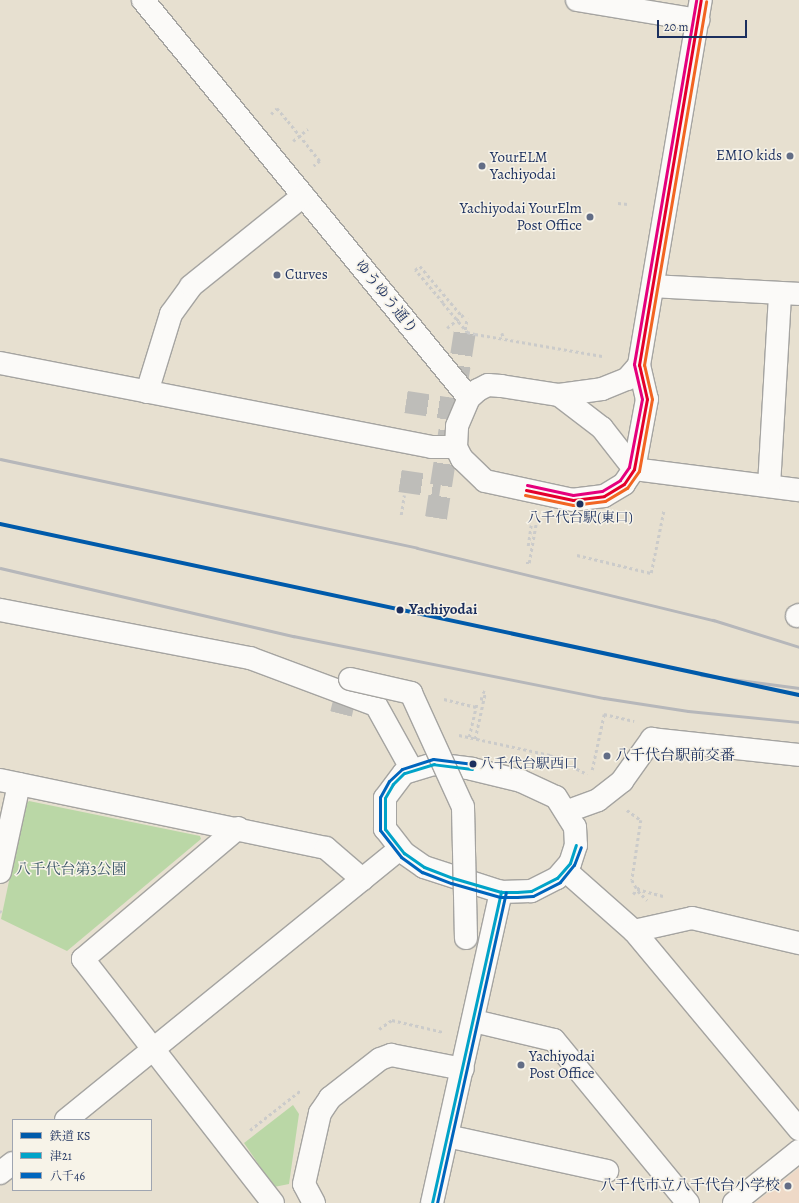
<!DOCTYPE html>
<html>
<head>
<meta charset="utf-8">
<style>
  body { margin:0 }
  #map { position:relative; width:799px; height:1203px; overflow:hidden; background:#e7e0d0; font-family:Alegreya,"Noto Serif JP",serif }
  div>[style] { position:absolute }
  .built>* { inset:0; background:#eed9c7 }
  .green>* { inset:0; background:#bad7a6 }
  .minor-tunnel>* { height:22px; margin-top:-11px; transform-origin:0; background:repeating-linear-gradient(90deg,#bebdb9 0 22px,transparent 0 33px) }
  .path>* { height:2.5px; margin-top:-1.25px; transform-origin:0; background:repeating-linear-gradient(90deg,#cbcbca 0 3px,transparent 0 6px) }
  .roads { filter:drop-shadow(1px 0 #a5a4a1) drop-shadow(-1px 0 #a5a4a1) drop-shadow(0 1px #a5a4a1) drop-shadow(0 -1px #a5a4a1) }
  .minor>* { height:22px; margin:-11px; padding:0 11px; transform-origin:11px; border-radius:11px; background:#fbfaf8 }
  .rail>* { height:3px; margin:-1.5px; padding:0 1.5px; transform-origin:1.5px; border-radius:1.5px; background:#b6b7ba }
  .path-bridge>* { height:2.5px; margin-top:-1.25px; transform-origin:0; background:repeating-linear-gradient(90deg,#cbcbca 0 3px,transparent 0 6px) }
  .bridges { filter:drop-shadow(1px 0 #a5a4a1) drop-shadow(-1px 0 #a5a4a1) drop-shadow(0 1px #a5a4a1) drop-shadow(0 -1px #a5a4a1) }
  .minor-bridge>* { height:22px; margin:-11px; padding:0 11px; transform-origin:11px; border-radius:11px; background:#fbfaf8 }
  .bus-1>* { height:3px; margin:-1.5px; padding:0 1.5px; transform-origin:1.5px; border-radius:1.5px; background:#01a3c8 }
  .bus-2>* { height:3px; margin:-1.5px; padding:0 1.5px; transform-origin:1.5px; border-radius:1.5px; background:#0065bd }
  .bus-3>* { height:3px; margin:-1.5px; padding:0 1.5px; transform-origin:1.5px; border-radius:1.5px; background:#e4002b }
  .bus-4>* { height:3px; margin:-1.5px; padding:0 1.5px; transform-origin:1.5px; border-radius:1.5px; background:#f26522 }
  .bus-5>* { height:3px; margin:-1.5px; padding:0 1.5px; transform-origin:1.5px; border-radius:1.5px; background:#e5007d }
  .rail-1>* { height:4px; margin:-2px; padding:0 2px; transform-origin:2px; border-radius:2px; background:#005aaa }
  .dots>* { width:11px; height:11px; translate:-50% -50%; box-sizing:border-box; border:2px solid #f7f3e8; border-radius:50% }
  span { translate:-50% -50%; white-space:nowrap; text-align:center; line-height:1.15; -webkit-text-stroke:3px #f7f3e8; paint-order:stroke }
  .bus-label { font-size:14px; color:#1b2f5e }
  .left { translate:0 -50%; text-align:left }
  .poi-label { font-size:15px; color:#1b2f5e }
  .right { translate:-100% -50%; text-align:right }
  .street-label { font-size:15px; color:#1b2f5e }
  .stop-label { font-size:15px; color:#1b2f5e; font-weight:700 }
  .park-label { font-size:15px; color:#3a5768 }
  .legend { position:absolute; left:12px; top:1119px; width:140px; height:72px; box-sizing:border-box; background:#f7f3e8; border:1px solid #9fa5b1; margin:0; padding:5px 7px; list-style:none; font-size:12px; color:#1b2f5e }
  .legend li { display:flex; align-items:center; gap:8px; height:20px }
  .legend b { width:20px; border:1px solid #9fa5b1 }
  .scale { position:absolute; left:657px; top:20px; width:90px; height:18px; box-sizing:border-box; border:2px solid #1b2f5e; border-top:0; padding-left:5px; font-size:12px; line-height:14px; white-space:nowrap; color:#1b2f5e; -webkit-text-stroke:3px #f7f3e8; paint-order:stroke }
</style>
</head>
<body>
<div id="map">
  <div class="built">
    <div style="clip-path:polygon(799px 1168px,799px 1203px,755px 1203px)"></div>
  </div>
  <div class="green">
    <div style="clip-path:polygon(29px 801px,200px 836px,201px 839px,67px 951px,1px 919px,25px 805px)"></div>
    <div style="clip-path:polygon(293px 1105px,299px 1114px,289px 1184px,274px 1187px,244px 1143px)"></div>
  </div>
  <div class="minor-tunnel">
    <div style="left:406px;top:402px;width:48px;rotate:8.5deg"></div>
    <div style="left:400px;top:481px;width:41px;rotate:8.3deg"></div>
    <div style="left:436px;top:518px;width:190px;rotate:-81.2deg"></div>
    <div style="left:341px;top:714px;width:36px;rotate:-76deg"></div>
  </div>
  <div class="path">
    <div style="left:271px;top:114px;width:8px;rotate:-45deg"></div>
    <div style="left:277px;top:108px;width:17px;rotate:50deg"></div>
    <div style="left:288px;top:121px;width:51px;rotate:51.3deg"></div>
    <div style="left:320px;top:161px;width:8px;rotate:140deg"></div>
    <div style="left:293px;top:141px;width:19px;rotate:-39deg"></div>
    <div style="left:618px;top:203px;width:10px;rotate:6deg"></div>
    <div style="left:443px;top:303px;width:43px;rotate:-130.3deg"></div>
    <div style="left:415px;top:270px;width:6px;rotate:-39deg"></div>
    <div style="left:420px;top:266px;width:65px;rotate:50deg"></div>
    <div style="left:447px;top:328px;width:22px;rotate:-39deg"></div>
    <div style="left:465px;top:330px;width:12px;rotate:-81deg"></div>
    <div style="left:502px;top:333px;width:6px;rotate:72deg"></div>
    <div style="left:475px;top:334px;width:129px;rotate:9.8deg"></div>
    <div style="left:401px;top:515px;width:20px;rotate:-81deg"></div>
    <div style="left:528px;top:546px;width:21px;rotate:-82deg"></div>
    <div style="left:577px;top:555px;width:76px;rotate:13.7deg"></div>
    <div style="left:651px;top:573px;width:65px;rotate:-78.5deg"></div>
    <div style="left:526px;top:563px;width:3px"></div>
    <div style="left:529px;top:563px;width:39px;rotate:-80deg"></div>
    <div style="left:480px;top:698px;width:4px;rotate:14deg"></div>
    <div style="left:444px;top:699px;width:33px;rotate:14deg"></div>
    <div style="left:459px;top:735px;width:93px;rotate:12.4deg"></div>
    <div style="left:550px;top:755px;width:42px;rotate:27.2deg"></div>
    <div style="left:469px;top:737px;width:36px;rotate:-77deg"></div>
    <div style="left:475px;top:739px;width:47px;rotate:-77.7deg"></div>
    <div style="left:485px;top:693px;width:4px;rotate:-153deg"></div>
    <div style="left:592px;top:770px;width:57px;rotate:-77.9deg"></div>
    <div style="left:604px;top:714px;width:31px;rotate:13deg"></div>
    <div style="left:627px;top:810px;width:17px;rotate:36deg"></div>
    <div style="left:641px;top:820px;width:61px;rotate:98.5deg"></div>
    <div style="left:632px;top:880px;width:10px;rotate:61deg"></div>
    <div style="left:637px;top:889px;width:27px;rotate:15deg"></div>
    <div style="left:638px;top:891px;width:13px;rotate:45deg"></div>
    <div style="left:633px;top:894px;width:11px;rotate:-49deg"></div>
    <div style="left:0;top:911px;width:2px;rotate:27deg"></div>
    <div style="left:379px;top:1029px;width:16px;rotate:-35deg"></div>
    <div style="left:392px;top:1020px;width:52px;rotate:13.2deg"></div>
    <div style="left:250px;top:1130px;width:65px;rotate:-38.1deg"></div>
  </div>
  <div class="roads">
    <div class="minor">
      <div style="left:143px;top:0;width:514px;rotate:50.68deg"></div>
      <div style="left:577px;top:0;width:123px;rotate:9.4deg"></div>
      <div style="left:653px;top:286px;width:146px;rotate:3.1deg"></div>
      <div style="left:0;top:363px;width:440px;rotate:11deg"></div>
      <div style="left:432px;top:447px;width:24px"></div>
      <div style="left:639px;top:365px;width:35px;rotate:77deg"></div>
      <div style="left:647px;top:399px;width:71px;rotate:100.5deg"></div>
      <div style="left:634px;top:469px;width:18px;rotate:124deg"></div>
      <div style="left:624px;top:484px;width:23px;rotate:149deg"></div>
      <div style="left:604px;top:496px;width:31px;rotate:173deg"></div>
      <div style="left:573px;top:500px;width:90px;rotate:-167.8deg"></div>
      <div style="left:485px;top:481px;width:32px;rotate:-136deg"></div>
      <div style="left:462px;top:459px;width:13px;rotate:-117deg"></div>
      <div style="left:456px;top:447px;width:21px;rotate:-87deg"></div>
      <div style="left:457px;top:426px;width:30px;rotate:-67deg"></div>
      <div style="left:469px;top:398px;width:12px;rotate:-42deg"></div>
      <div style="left:478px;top:390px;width:11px;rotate:-27deg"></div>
      <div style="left:488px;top:385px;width:13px;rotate:4deg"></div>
      <div style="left:501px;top:386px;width:59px;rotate:8.8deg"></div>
      <div style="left:559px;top:395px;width:43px;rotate:-7.9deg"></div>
      <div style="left:602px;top:389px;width:27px;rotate:-22deg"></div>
      <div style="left:627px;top:379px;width:18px;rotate:-49deg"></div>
      <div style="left:639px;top:365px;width:370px;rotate:-80.4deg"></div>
      <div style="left:147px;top:392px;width:82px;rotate:-72.9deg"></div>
      <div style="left:171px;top:314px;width:34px;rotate:-54deg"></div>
      <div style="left:191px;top:286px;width:144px;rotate:-38.8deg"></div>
      <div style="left:559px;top:395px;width:54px;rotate:37.5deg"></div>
      <div style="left:602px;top:428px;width:52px;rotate:52deg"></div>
      <div style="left:634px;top:469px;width:166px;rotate:7.3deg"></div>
      <div style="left:769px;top:486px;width:193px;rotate:-86.7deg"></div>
      <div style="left:0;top:610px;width:255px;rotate:10.9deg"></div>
      <div style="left:250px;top:658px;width:134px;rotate:20.5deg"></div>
      <div style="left:376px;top:705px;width:74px;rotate:61deg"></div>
      <div style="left:797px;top:616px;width:2px;rotate:-27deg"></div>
      <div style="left:434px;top:764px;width:38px;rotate:7deg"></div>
      <div style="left:472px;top:769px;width:50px;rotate:13.8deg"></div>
      <div style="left:521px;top:781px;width:38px;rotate:25deg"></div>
      <div style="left:556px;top:797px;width:36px;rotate:58deg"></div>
      <div style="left:575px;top:827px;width:18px;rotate:87deg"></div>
      <div style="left:576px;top:845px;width:19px;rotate:108deg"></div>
      <div style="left:570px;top:863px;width:20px;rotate:131deg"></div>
      <div style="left:557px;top:878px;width:29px;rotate:153deg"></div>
      <div style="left:531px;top:891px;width:30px;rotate:178deg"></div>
      <div style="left:501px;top:892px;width:81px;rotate:-162deg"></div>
      <div style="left:424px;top:867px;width:24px;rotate:-145deg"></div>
      <div style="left:404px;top:853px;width:31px;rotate:-128deg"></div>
      <div style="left:385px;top:829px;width:31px;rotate:-90deg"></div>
      <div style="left:385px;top:798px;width:31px;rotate:-53deg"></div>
      <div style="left:404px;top:773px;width:31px;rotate:-17deg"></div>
      <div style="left:0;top:780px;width:333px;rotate:11.8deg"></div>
      <div style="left:326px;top:848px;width:48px;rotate:40.7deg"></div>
      <div style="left:568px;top:811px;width:32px;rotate:-20deg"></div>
      <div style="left:598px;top:800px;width:31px;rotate:-38deg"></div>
      <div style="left:622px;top:781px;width:52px;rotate:-54.5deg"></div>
      <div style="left:652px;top:739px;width:148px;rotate:6.2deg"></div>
      <div style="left:238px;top:828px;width:203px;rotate:139.8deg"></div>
      <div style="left:83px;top:959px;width:309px;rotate:52.1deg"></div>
      <div style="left:565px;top:870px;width:92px;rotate:41.5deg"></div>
      <div style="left:634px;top:931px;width:258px;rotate:50.2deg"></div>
      <div style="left:0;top:872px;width:90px;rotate:-77.8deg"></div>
      <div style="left:634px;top:931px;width:59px;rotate:-12.6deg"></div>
      <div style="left:692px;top:918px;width:110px;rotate:13.2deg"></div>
      <div style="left:474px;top:1021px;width:82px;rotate:13.4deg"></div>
      <div style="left:554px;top:1040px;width:211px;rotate:50.6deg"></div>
      <div style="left:66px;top:1120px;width:429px;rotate:-39.1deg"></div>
      <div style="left:447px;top:1136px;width:164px;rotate:12.3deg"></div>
      <div style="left:0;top:1173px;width:16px;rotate:-38deg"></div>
      <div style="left:314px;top:1203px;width:21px;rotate:-118deg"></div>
      <div style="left:304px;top:1184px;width:73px;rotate:-77.3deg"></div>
      <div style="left:320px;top:1113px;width:18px;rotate:-56deg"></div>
      <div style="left:330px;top:1098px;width:63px;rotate:-38deg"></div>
      <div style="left:380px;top:1059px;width:12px;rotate:-20deg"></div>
      <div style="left:391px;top:1055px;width:73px;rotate:11deg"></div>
      <div style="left:432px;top:1203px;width:319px;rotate:-77.5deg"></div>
      <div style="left:734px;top:1203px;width:83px;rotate:-38.7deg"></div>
    </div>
  </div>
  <div class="rail">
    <div style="left:0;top:459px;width:426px;rotate:12deg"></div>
    <div style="left:417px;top:548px;width:305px;rotate:13.7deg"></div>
    <div style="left:713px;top:620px;width:90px;rotate:17.4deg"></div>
    <div style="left:0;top:568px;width:301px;rotate:13.1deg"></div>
    <div style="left:293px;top:636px;width:317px;rotate:11.3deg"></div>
    <div style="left:604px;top:698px;width:85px;rotate:8.8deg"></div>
    <div style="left:688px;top:711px;width:112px;rotate:5.7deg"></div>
    <div style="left:701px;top:675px;width:99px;rotate:7.6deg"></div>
  </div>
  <div class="path-bridge">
    <div style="left:443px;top:303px;width:38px;rotate:50deg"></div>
    <div style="left:467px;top:332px;width:8px;rotate:14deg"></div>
  </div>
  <div class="bridges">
    <div class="minor-bridge">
      <div style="left:350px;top:679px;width:63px;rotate:12.9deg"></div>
      <div style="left:411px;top:693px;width:125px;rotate:65.5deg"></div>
      <div style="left:463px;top:807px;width:131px;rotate:88.7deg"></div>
    </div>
  </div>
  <div class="bus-1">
    <div style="left:472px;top:769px;width:38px;rotate:-173deg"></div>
    <div style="left:434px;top:764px;width:31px;rotate:163deg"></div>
    <div style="left:404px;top:773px;width:16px;rotate:135deg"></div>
    <div style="left:393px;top:784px;width:16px;rotate:120deg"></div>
    <div style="left:385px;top:798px;width:31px;rotate:90deg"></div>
    <div style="left:385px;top:829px;width:31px;rotate:52deg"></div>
    <div style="left:404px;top:853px;width:24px;rotate:35deg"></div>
    <div style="left:424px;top:867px;width:31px;rotate:21deg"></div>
    <div style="left:453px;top:878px;width:50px;rotate:16.3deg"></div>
    <div style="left:501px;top:892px;width:16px"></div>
    <div style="left:517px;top:892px;width:14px;rotate:-4deg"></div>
    <div style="left:531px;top:891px;width:29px;rotate:-27deg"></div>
    <div style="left:557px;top:878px;width:20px;rotate:-49deg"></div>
    <div style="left:570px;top:863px;width:19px;rotate:-72deg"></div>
    <div style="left:432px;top:1203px;width:319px;rotate:-77.5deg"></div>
  </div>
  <div class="bus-2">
    <div style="left:473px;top:764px;width:40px;rotate:-172.9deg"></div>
    <div style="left:433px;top:759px;width:33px;rotate:162deg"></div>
    <div style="left:402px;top:769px;width:18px;rotate:137deg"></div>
    <div style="left:389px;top:781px;width:18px;rotate:119deg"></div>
    <div style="left:380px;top:797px;width:33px;rotate:90deg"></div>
    <div style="left:380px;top:830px;width:34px;rotate:52deg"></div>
    <div style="left:401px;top:857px;width:26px;rotate:36deg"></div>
    <div style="left:422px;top:872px;width:31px;rotate:21deg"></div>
    <div style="left:451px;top:883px;width:51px;rotate:15.9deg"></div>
    <div style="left:500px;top:897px;width:17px"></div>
    <div style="left:517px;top:897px;width:16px;rotate:-4deg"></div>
    <div style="left:533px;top:896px;width:30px;rotate:-27deg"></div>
    <div style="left:560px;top:882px;width:22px;rotate:-51deg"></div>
    <div style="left:574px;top:865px;width:19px;rotate:-69deg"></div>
    <div style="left:437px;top:1203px;width:318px;rotate:-77.5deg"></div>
  </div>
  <div class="bus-3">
    <div style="left:526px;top:490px;width:48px;rotate:12deg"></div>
    <div style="left:573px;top:500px;width:31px;rotate:-7deg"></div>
    <div style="left:604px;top:496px;width:23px;rotate:-31deg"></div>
    <div style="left:624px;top:484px;width:18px;rotate:-56deg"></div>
    <div style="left:634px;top:469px;width:71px;rotate:-79.5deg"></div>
    <div style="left:647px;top:399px;width:35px;rotate:-103deg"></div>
    <div style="left:639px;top:365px;width:370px;rotate:-80.4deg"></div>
  </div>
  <div class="bus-4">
    <div style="left:525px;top:495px;width:49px;rotate:11.8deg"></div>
    <div style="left:573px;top:505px;width:32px;rotate:-7deg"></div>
    <div style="left:605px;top:501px;width:26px;rotate:-31deg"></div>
    <div style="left:627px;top:488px;width:21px;rotate:-55deg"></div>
    <div style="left:639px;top:471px;width:73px;rotate:-79.8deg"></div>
    <div style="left:652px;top:399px;width:35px;rotate:-103deg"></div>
    <div style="left:644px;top:365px;width:369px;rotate:-80.3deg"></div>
  </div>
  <div class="bus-5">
    <div style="left:527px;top:485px;width:47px;rotate:12.3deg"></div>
    <div style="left:573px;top:495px;width:29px;rotate:-8deg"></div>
    <div style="left:602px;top:491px;width:21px;rotate:-31deg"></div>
    <div style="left:620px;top:480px;width:16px;rotate:-55deg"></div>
    <div style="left:629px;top:467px;width:69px;rotate:-79.2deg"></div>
    <div style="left:642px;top:399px;width:36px;rotate:-103deg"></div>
    <div style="left:634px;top:364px;width:369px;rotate:-80.3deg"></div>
  </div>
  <div class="rail-1">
    <div style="left:0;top:524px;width:817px;rotate:12.08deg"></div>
  </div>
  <div class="dots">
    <div style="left:790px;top:156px;background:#626d86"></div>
    <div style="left:482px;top:166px;background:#626d86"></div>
    <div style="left:590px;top:217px;background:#626d86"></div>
    <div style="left:277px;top:275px;background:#626d86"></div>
    <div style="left:580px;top:504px;background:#1b2f5e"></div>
    <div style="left:400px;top:610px;background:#1b2f5e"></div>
    <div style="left:607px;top:756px;background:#626d86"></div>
    <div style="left:473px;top:764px;background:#1b2f5e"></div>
    <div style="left:521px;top:1065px;background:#626d86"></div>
    <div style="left:788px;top:1186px;background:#626d86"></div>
  </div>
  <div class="bus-label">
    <span style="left:580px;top:518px">八千代台駅(東口)</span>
    <span class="left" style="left:480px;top:764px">八千代台駅西口</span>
  </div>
  <div class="poi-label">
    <span class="right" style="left:782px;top:156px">EMIO kids</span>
    <span class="left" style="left:490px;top:166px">YourELM<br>Yachiyodai</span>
    <span class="right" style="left:582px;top:217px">Yachiyodai YourElm<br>Post Office</span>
    <span class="left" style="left:285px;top:275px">Curves</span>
    <span class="left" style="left:615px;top:756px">八千代台駅前交番</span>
    <span class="left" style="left:529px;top:1065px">Yachiyodai<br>Post Office</span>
    <span class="right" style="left:780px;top:1186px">八千代市立八千代台小学校</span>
  </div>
  <div class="street-label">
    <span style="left:386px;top:297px;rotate:51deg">ゆうゆう通り</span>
  </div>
  <div class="stop-label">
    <span class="left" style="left:409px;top:610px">Yachiyodai</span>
  </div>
  <div class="park-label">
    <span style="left:71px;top:870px">八千代台第3公園</span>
  </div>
  <ul class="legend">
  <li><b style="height:5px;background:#005aaa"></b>鉄道 KS</li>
  <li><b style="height:5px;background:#01a3c8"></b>津21</li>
  <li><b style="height:5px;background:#0065bd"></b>八千46</li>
  </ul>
  <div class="scale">20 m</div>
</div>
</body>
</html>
